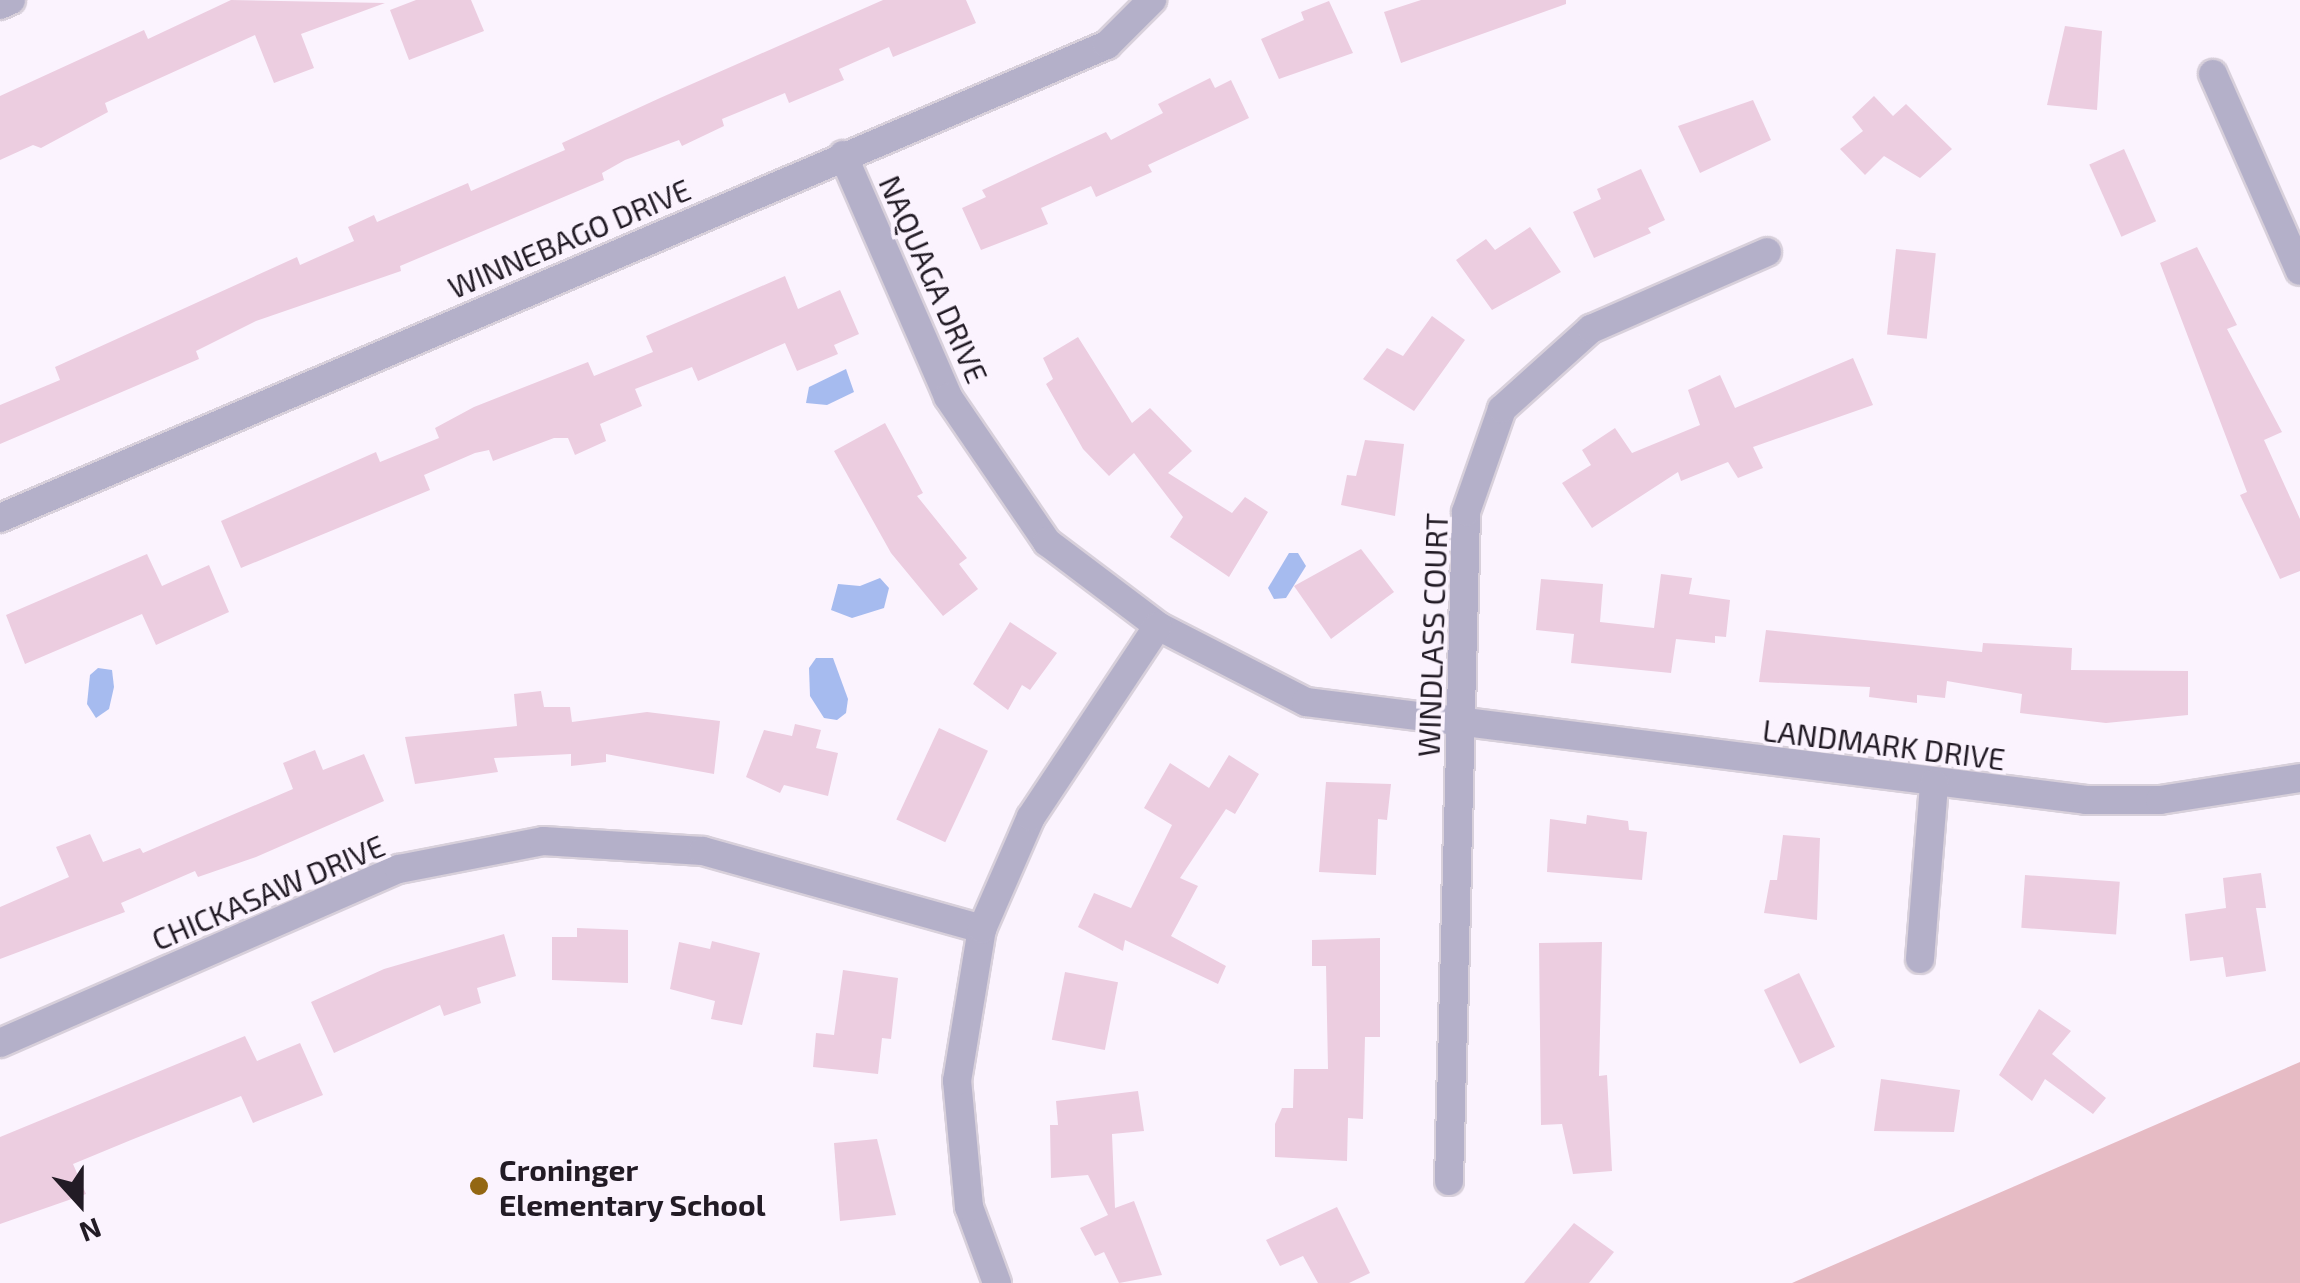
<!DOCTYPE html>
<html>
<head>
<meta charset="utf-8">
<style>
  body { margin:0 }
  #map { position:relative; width:2300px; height:1283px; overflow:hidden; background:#fbf3fe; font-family:"Exo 2",sans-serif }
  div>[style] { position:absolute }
  .green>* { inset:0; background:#e6bbc4 }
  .water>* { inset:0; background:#a6bbef }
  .building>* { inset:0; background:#eccde0; transform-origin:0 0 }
  .roads { filter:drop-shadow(2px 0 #d8d0db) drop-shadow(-2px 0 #d8d0db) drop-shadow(0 2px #d8d0db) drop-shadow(0 -2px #d8d0db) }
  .minor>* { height:28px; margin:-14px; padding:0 14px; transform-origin:14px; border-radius:14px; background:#b4b0c9 }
  .dots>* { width:28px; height:28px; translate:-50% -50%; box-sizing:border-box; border:5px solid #fbf3fe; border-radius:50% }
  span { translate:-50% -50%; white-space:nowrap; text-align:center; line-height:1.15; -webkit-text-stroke:8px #fbf3fe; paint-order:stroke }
  .street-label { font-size:30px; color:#221b25 }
  .poi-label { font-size:30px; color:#221b25; font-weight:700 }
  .left { translate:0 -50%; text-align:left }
  .north { position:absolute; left:30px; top:1153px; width:100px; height:100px; -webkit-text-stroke:8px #fbf3fe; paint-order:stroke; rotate:159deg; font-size:28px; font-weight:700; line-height:40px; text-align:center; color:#221b25 }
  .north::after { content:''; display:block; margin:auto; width:35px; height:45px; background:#221b25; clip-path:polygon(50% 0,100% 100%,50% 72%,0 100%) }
</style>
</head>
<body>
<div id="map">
  <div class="green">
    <div style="clip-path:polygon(2300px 1062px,2300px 1283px,1792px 1283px)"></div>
  </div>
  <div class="water">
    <div style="clip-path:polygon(846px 369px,854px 392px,827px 405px,806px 403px,809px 387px)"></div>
    <div style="clip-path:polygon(1289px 553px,1298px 553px,1306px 566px,1286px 598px,1274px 599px,1268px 588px)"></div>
    <div style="clip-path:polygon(880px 578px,889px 588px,884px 608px,852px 618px,831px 610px,838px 584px,860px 586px)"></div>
    <div style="clip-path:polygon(816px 658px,833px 658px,848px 699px,846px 713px,837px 720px,824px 718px,810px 696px,809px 668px)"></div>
    <div style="clip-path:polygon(98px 668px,112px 670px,114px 687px,109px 709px,96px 718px,87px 704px,90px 675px)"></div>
  </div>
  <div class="building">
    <div style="clip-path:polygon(231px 0,385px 3px,301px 34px,314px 68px,274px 83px,255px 35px,105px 103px,108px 112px,41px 148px,33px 145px,0 160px,0 96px,144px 30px,148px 39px)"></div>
    <div style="clip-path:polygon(416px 0,471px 0,484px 31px,409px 60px,390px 10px)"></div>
    <div style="clip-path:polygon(883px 0,966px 0,976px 23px,893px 57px,889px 47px,839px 69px,844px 80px,789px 103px,785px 93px,722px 119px,724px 126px,682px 146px,679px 140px,625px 160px,602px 173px,604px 180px,400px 266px,401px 271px,256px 321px,196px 351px,199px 359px,0 444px,0 405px,60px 380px,55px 367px,297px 257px,300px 265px,354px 241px,348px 227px,374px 215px,377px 222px,468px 183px,471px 191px,565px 150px,562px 143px,660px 98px)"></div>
    <div style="clip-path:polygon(1421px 0,1566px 0,1566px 4px,1401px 63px,1384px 12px)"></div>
    <div style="clip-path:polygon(1329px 1px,1353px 53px,1279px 79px,1261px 39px,1304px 20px,1301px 12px)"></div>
    <div style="clip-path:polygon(2065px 26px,2102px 31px,2097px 110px,2047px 105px)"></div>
    <div style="clip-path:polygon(1210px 78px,1215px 88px,1231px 80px,1249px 118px,1148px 165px,1152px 172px,1096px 197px,1091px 186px,1041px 208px,1048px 224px,981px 250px,962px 208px,986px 197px,982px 190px,1106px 132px,1111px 140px,1163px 113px,1158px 104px)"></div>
    <div style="clip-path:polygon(1874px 96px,1893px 116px,1906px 104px,1952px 149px,1920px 178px,1884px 156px,1865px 175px,1840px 149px,1863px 131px,1852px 117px)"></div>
    <div style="clip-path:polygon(1753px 100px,1771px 140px,1700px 173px,1678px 126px)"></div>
    <div style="left:2124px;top:149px;width:79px;height:38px;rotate:66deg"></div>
    <div style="clip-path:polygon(1641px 169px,1665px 220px,1648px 228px,1651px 233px,1594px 258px,1573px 212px,1601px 199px,1597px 189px)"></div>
    <div style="clip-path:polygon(1530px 227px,1561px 272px,1492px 310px,1456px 260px,1486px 239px,1495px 250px)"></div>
    <div style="clip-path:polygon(2197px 247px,2237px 325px,2227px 329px,2282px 432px,2264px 440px,2300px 519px,2300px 571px,2280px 579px,2240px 495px,2247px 492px,2160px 263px)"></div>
    <div style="left:1896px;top:249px;width:40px;height:86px;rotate:6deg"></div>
    <div style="clip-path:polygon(785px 276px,798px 309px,840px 290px,859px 334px,834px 345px,838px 354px,797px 371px,785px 343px,698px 381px,692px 367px,635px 389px,642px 406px,600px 424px,606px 441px,575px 455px,568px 438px,554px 438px,493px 461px,489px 450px,475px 453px,424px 475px,430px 490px,241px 568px,221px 521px,376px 452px,380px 462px,439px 438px,435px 428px,474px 407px,588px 362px,594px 376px,653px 352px,646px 336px)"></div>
    <div style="clip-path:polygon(1432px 316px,1465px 340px,1414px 411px,1363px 379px,1387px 348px,1403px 356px)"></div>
    <div style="clip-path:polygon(1078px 337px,1132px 423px,1150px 408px,1192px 451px,1168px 473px,1232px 513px,1245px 497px,1268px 512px,1229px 577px,1170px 537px,1183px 517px,1134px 453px,1109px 476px,1083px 449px,1046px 384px,1053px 379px,1043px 358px)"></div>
    <div style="clip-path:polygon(1853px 358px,1873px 405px,1753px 447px,1763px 468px,1738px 478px,1728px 462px,1681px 481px,1678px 472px,1592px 528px,1562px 483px,1591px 465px,1582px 450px,1615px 428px,1632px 453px,1700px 425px,1688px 390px,1720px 375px,1735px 408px)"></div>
    <div style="clip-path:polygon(885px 423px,923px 493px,917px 496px,967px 558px,959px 564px,978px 589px,943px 616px,891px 553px,834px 451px)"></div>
    <div style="clip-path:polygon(1365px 440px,1404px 444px,1395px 516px,1341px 505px,1347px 475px,1356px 476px)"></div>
    <div style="clip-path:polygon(1361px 549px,1394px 592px,1331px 639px,1294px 586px)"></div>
    <div style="clip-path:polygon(147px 554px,162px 586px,209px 565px,229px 612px,156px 645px,142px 614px,25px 664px,6px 615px)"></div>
    <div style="clip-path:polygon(1661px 574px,1692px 578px,1689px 594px,1730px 600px,1726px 637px,1715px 636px,1715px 643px,1676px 639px,1671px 673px,1571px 663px,1574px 634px,1536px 630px,1541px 579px,1603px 584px,1600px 622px,1654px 628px)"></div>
    <div style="clip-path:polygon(1010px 622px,1057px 653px,1030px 690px,1022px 685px,1008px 710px,973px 684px)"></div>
    <div style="clip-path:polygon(1766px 630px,1982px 652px,1983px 643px,2072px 648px,2071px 670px,2188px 671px,2188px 715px,2106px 723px,2020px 713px,2022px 694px,1947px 681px,1945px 698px,1917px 695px,1917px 703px,1869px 697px,1870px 687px,1759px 682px)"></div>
    <div style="clip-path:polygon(541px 691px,544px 707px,570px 707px,572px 722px,647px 712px,720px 721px,714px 774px,606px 754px,606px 762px,571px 766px,571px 754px,494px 758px,498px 772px,415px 784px,405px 737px,517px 726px,514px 694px)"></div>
    <div style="clip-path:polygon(795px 724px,821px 730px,816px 748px,838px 753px,828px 796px,784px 785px,780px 793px,746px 777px,764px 730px,792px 736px)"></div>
    <div style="left:939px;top:728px;width:54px;height:101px;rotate:25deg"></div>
    <div style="clip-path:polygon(315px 750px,323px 770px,364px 754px,384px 801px,256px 857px,198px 877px,195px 871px,121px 903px,125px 912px,0 959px,0 907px,69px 877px,56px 847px,90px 834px,103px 862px,140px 848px,143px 853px,293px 789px,283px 763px)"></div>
    <div style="clip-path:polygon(1229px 755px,1259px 774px,1235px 814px,1226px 809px,1180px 878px,1198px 886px,1171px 936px,1226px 966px,1218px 984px,1125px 940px,1123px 951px,1078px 927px,1094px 893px,1131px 908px,1172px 825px,1144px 808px,1170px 763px,1209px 788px)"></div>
    <div style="clip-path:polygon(1326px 782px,1391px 784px,1387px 820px,1378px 819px,1376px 875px,1319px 872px)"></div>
    <div style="clip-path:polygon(1587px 815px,1628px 821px,1629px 830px,1647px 832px,1642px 880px,1547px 872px,1550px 819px,1586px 824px)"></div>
    <div style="clip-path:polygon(1783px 835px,1820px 838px,1817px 920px,1764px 913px,1770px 880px,1777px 880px)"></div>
    <div style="clip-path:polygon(2261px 873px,2266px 908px,2256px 908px,2266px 971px,2226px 977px,2223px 957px,2190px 961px,2185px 914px,2226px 908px,2223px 878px)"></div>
    <div style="left:2025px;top:875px;width:95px;height:53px;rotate:4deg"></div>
    <div style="clip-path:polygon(577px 928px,628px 930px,628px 983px,552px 980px,552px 937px,577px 937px)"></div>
    <div style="clip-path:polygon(504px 934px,516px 976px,477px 988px,481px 1003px,444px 1016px,440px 1005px,334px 1053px,311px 1002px,384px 969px)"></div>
    <div style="clip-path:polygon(1380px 938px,1380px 1037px,1365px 1037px,1363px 1119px,1348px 1118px,1347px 1161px,1275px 1157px,1275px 1124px,1282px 1108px,1293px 1108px,1294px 1069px,1328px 1069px,1326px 966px,1312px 966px,1312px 940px)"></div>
    <div style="clip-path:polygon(712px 941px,760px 953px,742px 1025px,711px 1019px,715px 1001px,670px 989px,679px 942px,710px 949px)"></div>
    <div style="clip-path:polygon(1602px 942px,1599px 1076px,1607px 1075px,1612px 1171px,1573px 1174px,1562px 1124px,1541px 1125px,1539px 943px)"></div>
    <div style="clip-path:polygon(843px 970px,898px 978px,891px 1039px,882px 1038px,878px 1074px,813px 1067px,816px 1033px,834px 1035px)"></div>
    <div style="left:1065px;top:972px;width:54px;height:69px;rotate:11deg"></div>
    <div style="left:1799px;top:973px;width:82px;height:39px;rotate:64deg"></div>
    <div style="clip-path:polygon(2039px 1009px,2071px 1031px,2052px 1054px,2106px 1098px,2093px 1114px,2045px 1079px,2032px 1101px,1999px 1075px)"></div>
    <div style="clip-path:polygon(245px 1036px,257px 1061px,300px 1043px,323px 1095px,253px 1123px,241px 1096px,131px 1140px,73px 1164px,86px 1194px,0 1224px,0 1137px)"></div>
    <div style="clip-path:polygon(1881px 1079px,1960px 1090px,1954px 1132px,1874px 1131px)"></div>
    <div style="clip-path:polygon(1138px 1091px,1144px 1131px,1112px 1134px,1115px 1208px,1134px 1201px,1162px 1275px,1119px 1283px,1104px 1252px,1095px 1256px,1080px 1228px,1108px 1215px,1088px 1175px,1051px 1178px,1050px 1125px,1058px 1125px,1056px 1101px)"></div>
    <div style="clip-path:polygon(877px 1139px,896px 1215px,840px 1221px,834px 1143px)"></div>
    <div style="clip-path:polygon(1337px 1207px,1370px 1273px,1349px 1283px,1318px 1283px,1303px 1256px,1280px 1266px,1266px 1240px)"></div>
    <div style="clip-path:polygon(1574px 1223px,1614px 1252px,1589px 1283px,1524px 1283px)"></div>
  </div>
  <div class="roads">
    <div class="minor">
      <div style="left:0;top:5px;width:12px;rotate:-24deg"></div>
      <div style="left:2213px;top:74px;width:215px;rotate:66.2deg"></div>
      <div style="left:843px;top:155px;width:264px;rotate:66.5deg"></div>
      <div style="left:948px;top:397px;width:176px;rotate:55.7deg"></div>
      <div style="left:1047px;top:542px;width:139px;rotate:37.1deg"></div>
      <div style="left:1158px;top:626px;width:166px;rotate:27.2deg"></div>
      <div style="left:1306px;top:702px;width:786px;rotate:7.16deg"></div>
      <div style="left:2086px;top:800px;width:74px"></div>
      <div style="left:2160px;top:800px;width:142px;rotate:-8.9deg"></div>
      <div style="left:0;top:518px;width:1204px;rotate:-23.14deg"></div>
      <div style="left:1107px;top:45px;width:64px;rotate:-45deg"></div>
      <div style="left:1920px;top:959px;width:176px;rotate:-85.4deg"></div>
      <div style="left:0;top:1043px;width:435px;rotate:-23.6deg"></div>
      <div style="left:399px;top:869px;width:147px;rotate:-11deg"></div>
      <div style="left:543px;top:841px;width:160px;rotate:3.6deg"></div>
      <div style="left:703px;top:851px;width:290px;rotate:15.6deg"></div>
      <div style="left:1449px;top:1181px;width:669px;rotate:-88.54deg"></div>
      <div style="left:1466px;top:512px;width:109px;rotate:-70.7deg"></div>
      <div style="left:1502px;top:409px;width:120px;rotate:-42deg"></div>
      <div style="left:1591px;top:329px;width:192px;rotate:-23.6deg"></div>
      <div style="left:997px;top:1283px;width:81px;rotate:-110.2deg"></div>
      <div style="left:969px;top:1207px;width:127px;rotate:-95.4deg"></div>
      <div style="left:957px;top:1081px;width:154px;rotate:-80.7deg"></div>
      <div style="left:982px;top:929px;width:122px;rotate:-66.4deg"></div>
      <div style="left:1031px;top:817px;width:229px;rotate:-56.4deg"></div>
    </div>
  </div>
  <div class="dots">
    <div style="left:479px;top:1186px;background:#936713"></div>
  </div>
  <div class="street-label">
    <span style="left:569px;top:238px;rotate:-23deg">WINNEBAGO DRIVE</span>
    <span style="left:934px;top:279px;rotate:66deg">NAQUAGA DRIVE</span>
    <span style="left:1432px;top:635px;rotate:-88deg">WINDLASS COURT</span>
    <span style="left:1884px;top:744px;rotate:7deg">LANDMARK DRIVE</span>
    <span style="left:268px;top:892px;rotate:-23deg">CHICKASAW DRIVE</span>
  </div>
  <div class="poi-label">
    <span class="left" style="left:499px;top:1186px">Croninger<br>Elementary School</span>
  </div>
  <div class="north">N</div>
</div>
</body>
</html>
